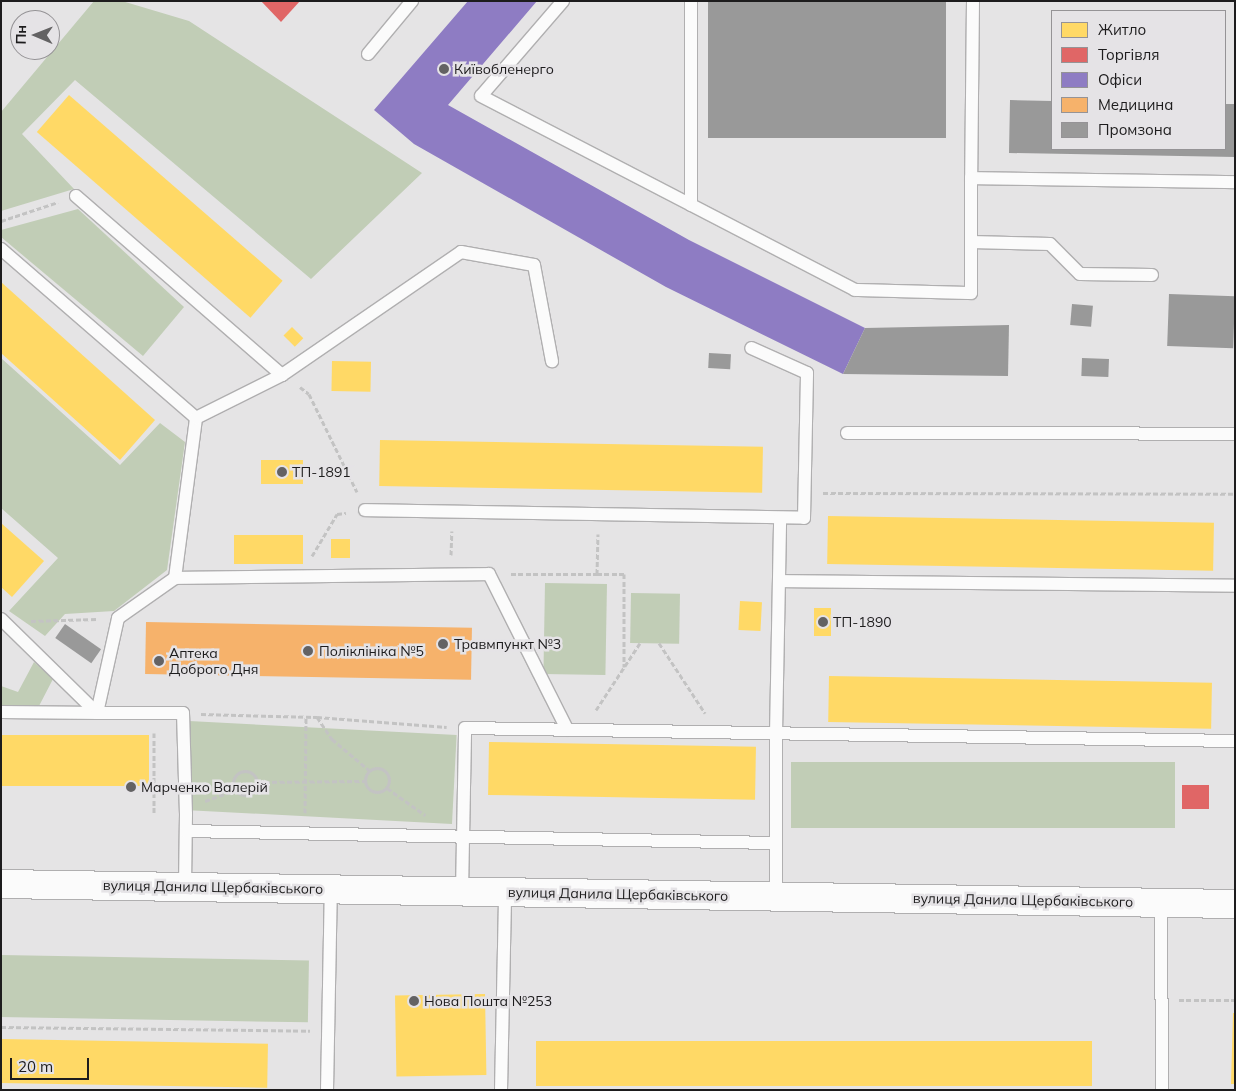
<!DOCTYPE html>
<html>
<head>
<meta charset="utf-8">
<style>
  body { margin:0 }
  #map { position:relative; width:1236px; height:1091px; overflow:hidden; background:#e5e4e5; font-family:Mulish,sans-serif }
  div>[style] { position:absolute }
  .green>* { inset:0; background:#c1cdb6; transform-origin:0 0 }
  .homes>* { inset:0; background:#ffd966; transform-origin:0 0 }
  .shops>* { inset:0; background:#e06666; transform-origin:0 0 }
  .offices>* { inset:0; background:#8e7cc3 }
  .health>* { inset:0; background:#f6b26b; transform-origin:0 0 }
  .industry>* { inset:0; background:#999; transform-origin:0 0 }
  .path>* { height:3px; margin-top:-1.5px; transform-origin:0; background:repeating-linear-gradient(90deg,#c3c3c3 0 5px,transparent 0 7.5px) }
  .path>.ring { margin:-1.5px; padding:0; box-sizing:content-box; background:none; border:3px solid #c3c3c3; border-radius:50% }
  .roads { filter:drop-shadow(1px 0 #b0afb0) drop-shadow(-1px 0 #b0afb0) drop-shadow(0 1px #b0afb0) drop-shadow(0 -1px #b0afb0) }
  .lane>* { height:12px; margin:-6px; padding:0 6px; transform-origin:6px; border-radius:6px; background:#fbfbfb }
  .secondary>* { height:28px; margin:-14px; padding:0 14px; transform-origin:14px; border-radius:14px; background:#fbfbfb }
  .dots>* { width:14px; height:14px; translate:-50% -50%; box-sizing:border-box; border:2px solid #e5e3e6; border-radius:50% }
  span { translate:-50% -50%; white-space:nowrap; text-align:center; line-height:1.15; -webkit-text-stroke:5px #e5e3e6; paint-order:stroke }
  .poi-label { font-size:14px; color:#1d1c1d }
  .left { translate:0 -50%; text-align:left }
  .street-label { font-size:14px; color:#1d1c1d }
  .frame { position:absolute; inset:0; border:2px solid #1d1c1d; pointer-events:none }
  .legend { position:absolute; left:1051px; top:10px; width:175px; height:140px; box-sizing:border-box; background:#e5e3e6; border:1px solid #959396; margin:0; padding:6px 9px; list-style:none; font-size:15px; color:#1d1c1d }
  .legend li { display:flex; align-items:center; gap:10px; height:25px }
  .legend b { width:25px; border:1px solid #959396 }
  .north { position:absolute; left:10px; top:10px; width:50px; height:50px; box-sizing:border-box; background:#e5e3e6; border:1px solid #959396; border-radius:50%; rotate:271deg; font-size:14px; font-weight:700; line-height:20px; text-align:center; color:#1d1c1d }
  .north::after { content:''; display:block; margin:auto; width:18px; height:22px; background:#636263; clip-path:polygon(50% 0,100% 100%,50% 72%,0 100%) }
  .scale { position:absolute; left:10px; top:1058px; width:79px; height:22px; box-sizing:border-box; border:2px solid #1d1c1d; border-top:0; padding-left:6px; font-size:15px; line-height:18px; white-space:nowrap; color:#1d1c1d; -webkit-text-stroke:4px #e5e3e6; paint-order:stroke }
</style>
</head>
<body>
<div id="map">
  <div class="green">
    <div style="clip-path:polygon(94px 1px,122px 1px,189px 21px,422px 173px,311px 279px,75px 80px,22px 134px,74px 189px,1px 211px,1px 112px)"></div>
    <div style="clip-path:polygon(78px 209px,184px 307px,143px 356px,1px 237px,1px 230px)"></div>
    <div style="clip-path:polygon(1px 358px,120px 465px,160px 423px,185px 442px,167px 570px,114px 611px,65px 614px,45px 636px,9px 611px,58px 558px,1px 508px)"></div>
    <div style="left:545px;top:583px;width:62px;height:91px;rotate:1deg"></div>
    <div style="left:631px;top:593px;width:49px;height:50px;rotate:1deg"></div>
    <div style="clip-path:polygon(34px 662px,53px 679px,39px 706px,1px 707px,1px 686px,18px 692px)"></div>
    <div style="left:189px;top:721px;width:268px;height:89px;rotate:3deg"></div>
    <div style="left:791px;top:762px;width:384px;height:66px"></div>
    <div style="left:1px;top:955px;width:308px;height:62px;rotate:1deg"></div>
  </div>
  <div class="homes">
    <div style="left:69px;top:95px;width:283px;height:49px;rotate:41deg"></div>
    <div style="clip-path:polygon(1px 282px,155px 420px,120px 460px,1px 353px)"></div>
    <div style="left:292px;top:327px;width:16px;height:12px;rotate:45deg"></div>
    <div style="left:332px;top:361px;width:39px;height:30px;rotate:1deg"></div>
    <div style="left:380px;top:440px;width:383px;height:46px;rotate:1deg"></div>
    <div style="left:261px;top:460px;width:42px;height:24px"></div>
    <div style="left:828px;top:516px;width:386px;height:48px;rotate:1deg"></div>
    <div style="clip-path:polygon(1px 523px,44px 561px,12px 597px,1px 587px)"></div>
    <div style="left:234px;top:535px;width:69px;height:29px"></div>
    <div style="left:331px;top:539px;width:19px;height:19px"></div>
    <div style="left:740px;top:601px;width:22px;height:29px;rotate:3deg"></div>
    <div style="left:814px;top:608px;width:17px;height:28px"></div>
    <div style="left:829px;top:676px;width:383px;height:46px;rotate:1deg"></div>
    <div style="left:1px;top:735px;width:148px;height:51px"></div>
    <div style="left:489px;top:742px;width:267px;height:53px;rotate:1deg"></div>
    <div style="left:485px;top:994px;width:81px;height:90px;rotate:89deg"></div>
    <div style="clip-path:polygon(1233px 1013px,1235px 1013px,1235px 1084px,1231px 1084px)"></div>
    <div style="left:1px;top:1039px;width:267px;height:44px;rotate:1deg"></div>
    <div style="left:536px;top:1041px;width:556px;height:45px"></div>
  </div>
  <div class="shops">
    <div style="clip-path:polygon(261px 1px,300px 1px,281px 22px)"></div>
    <div style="left:1182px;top:785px;width:27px;height:24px"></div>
  </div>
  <div class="offices">
    <div style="clip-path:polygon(468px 1px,537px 1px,448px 105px,689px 240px,865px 328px,843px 374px,666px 287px,414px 144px,374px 110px)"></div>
  </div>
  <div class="health">
    <div style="left:146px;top:622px;width:326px;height:52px;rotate:1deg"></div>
  </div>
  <div class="industry">
    <div style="left:708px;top:1px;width:238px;height:137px"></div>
    <div style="clip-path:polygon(1010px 100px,1052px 101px,1052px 149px,1225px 149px,1225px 104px,1235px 104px,1235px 157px,1009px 153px)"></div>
    <div style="left:1169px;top:294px;width:66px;height:52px;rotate:2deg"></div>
    <div style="left:1072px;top:304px;width:21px;height:21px;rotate:5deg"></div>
    <div style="clip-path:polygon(1009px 325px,1008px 376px,843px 374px,865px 328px)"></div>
    <div style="left:709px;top:353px;width:22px;height:15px;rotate:3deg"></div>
    <div style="left:1082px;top:358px;width:27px;height:18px;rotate:2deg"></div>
    <div style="left:65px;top:624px;width:44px;height:17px;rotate:35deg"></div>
  </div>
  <div class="path">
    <div style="left:1px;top:221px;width:60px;rotate:-18.4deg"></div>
    <div style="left:300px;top:387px;width:11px;rotate:38deg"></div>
    <div style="left:309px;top:394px;width:109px;rotate:63.9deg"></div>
    <div style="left:823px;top:493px;width:412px;rotate:0.1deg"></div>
    <div style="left:451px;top:555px;width:24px;rotate:-88deg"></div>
    <div style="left:312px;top:556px;width:49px;rotate:-59.2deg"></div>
    <div style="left:337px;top:514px;width:9px;rotate:-6deg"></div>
    <div style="left:511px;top:574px;width:86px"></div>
    <div style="left:597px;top:574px;width:40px;rotate:-88.6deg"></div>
    <div style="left:597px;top:574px;width:27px"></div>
    <div style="left:624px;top:574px;width:93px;rotate:90deg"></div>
    <div style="left:31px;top:621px;width:66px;rotate:-1.7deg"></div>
    <div style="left:659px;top:643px;width:84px;rotate:56.7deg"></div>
    <div style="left:596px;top:710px;width:80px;rotate:-56.7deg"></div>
    <div style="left:201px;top:714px;width:116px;rotate:1.5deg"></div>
    <div style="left:317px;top:717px;width:130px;rotate:4.4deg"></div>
    <div style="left:317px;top:717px;width:27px;rotate:56deg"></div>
    <div style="left:332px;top:739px;width:50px;rotate:40.1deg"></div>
    <div style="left:154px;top:733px;width:82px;rotate:90deg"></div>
    <div class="ring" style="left:365px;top:768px;width:21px;height:21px"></div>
    <div class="ring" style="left:233px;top:771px;width:21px;height:21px"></div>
    <div style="left:257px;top:782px;width:109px;rotate:-0.5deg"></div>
    <div style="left:387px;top:788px;width:47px;rotate:35.4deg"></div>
    <div style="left:205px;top:801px;width:32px;rotate:-20deg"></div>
    <div style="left:305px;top:813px;width:96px;rotate:-89.4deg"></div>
    <div style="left:1179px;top:1000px;width:56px"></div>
    <div style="left:1px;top:1027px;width:309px;rotate:0.7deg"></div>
  </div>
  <div class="roads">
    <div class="lane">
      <div style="left:563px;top:1px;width:125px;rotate:130.8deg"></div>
      <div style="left:481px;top:96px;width:421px;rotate:27.4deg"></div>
      <div style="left:855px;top:290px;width:116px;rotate:1.5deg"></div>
      <div style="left:971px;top:293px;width:115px;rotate:-90deg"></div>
      <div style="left:691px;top:1px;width:204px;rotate:90deg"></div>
      <div style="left:973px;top:1px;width:177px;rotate:90.6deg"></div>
      <div style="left:971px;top:178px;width:264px;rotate:0.9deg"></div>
      <div style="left:368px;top:54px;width:69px;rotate:-50.3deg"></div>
      <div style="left:76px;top:196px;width:273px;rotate:41deg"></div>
      <div style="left:971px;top:242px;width:79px;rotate:1.5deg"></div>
      <div style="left:1050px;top:244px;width:42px;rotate:45deg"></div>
      <div style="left:1080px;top:274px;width:72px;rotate:0.8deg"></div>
      <div style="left:1px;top:249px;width:258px;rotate:40.9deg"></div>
      <div style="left:847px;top:433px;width:388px;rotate:0.1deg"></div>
      <div style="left:365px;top:510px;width:439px;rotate:1deg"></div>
      <div style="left:804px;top:518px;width:145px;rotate:-88.8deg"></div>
      <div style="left:807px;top:373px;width:61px;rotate:-155.9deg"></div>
      <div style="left:175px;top:578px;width:161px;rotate:-82.5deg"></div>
      <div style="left:196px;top:418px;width:96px;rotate:-26.6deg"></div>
      <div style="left:282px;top:375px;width:217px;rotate:-34.5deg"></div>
      <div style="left:461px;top:252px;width:74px;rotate:10.1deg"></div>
      <div style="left:534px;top:265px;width:98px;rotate:79.4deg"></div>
      <div style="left:779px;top:581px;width:456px;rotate:0.6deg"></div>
      <div style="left:1px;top:619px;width:134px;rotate:44.4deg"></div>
      <div style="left:97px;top:713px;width:86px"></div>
      <div style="left:1px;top:712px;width:99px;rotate:0.6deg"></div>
      <div style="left:97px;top:713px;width:97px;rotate:-77.5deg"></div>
      <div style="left:118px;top:618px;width:70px;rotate:-35.1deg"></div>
      <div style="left:175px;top:578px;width:314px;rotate:-0.7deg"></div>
      <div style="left:489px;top:574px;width:174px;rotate:63.3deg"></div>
      <div style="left:183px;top:713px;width:101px;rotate:88.3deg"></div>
      <div style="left:186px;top:814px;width:73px;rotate:90.8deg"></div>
      <div style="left:186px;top:831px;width:589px;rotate:1.17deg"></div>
      <div style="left:462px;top:891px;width:163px;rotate:-88.9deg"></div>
      <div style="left:465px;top:728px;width:770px;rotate:0.97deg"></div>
      <div style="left:776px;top:896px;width:162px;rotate:-90deg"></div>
      <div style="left:776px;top:734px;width:216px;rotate:-88.9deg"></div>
      <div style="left:1161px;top:902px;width:188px;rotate:89.7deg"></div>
      <div style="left:327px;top:1090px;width:201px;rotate:-88.9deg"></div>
      <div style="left:501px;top:1090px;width:198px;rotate:-88.8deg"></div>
    </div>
    <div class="secondary">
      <div style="left:1px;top:884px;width:1234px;rotate:0.93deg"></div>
    </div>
  </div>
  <div class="dots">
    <div style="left:444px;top:69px;background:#636263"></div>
    <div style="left:282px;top:472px;background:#636263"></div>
    <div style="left:823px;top:622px;background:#636263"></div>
    <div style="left:443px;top:644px;background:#636263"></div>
    <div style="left:308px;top:651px;background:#636263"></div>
    <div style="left:159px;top:661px;background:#636263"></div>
    <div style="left:131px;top:787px;background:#636263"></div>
    <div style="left:414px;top:1001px;background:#636263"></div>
  </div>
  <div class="poi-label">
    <span class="left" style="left:454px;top:69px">Київобленерго</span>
    <span class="left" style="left:292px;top:472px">ТП-1891</span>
    <span class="left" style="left:833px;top:622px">ТП-1890</span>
    <span class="left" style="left:454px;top:644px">Травмпункт №3</span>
    <span class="left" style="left:319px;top:651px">Поліклініка №5</span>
    <span class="left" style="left:169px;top:661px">Аптека<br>Доброго Дня</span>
    <span class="left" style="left:141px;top:787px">Марченко Валерій</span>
    <span class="left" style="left:424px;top:1001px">Нова Пошта №253</span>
  </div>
  <div class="street-label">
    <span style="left:213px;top:887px;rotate:1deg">вулиця Данила Щербаківського</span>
    <span style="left:618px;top:894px;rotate:1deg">вулиця Данила Щербаківського</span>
    <span style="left:1023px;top:900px;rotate:1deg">вулиця Данила Щербаківського</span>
  </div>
  <div class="frame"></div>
  <ul class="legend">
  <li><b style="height:14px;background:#ffd966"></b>Житло</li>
  <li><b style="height:14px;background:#e06666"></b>Торгівля</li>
  <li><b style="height:14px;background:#8e7cc3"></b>Офіси</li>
  <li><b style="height:14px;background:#f6b26b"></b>Медицина</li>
  <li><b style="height:14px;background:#999"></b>Промзона</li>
  </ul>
  <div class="north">Пн</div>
  <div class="scale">20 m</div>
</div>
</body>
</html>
